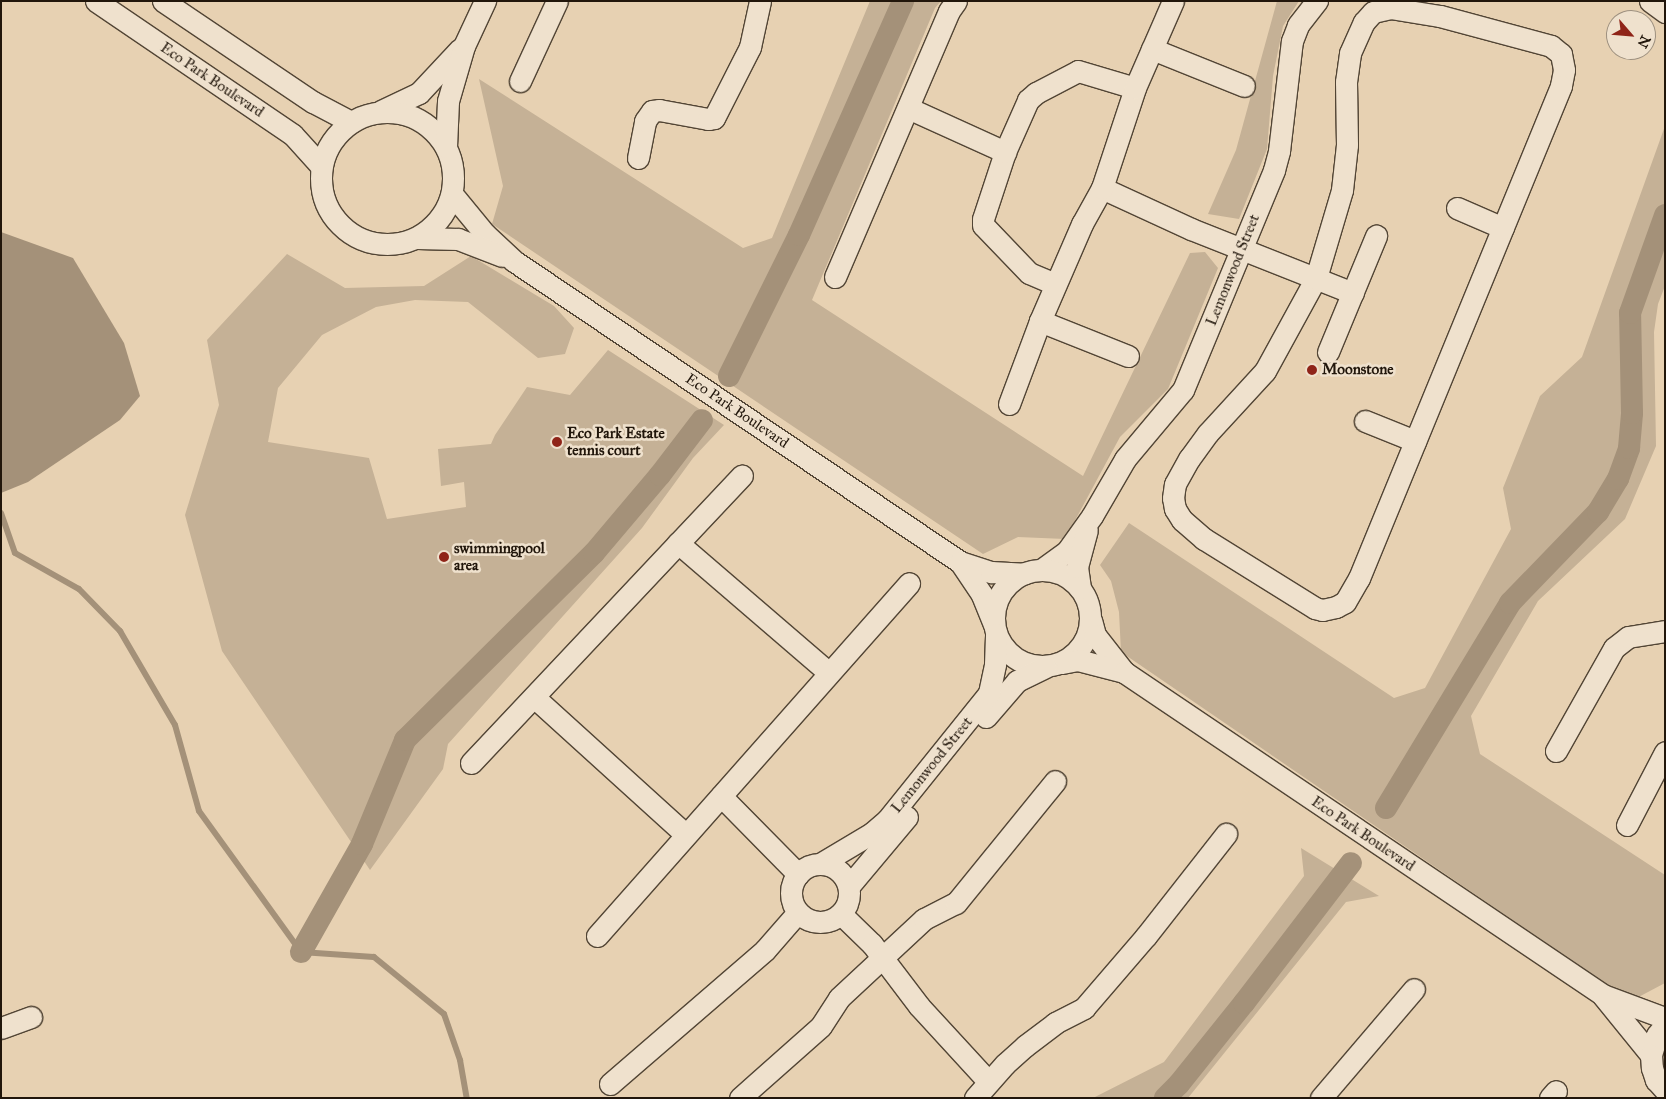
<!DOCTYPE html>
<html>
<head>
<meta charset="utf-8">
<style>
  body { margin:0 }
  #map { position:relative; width:1666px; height:1099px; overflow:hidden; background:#e7d1b2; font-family:"IM FELL Great Primer",serif }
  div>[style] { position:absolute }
  .green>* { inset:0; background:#c5b196 }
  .water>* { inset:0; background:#a49179 }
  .stream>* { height:6px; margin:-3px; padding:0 3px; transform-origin:3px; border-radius:3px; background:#a49179 }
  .canal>* { height:22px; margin:-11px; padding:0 11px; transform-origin:11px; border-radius:11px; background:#a49179 }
  .roads { filter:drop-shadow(1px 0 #524535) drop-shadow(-1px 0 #524535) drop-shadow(0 1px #524535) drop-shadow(0 -1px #524535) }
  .street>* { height:21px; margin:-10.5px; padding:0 10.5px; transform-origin:10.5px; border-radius:10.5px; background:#efe1cd }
  .street>.ring { margin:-10.5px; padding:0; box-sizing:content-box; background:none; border:21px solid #efe1cd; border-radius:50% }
  .dots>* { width:14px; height:14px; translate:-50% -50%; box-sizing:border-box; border:2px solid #efe1cd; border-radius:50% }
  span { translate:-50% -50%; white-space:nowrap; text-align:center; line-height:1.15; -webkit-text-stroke:5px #efe1cd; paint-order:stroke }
  .street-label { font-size:15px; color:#21160b }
  .poi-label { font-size:15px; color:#21160b; font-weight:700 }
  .left { translate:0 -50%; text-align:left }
  .frame { position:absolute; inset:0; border:2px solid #21160b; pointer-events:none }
  .north { position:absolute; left:1606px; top:10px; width:50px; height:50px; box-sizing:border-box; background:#efe1cd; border:1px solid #9d907f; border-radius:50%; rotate:117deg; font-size:14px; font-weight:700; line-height:20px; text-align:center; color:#21160b }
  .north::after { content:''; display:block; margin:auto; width:18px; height:22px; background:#8f2418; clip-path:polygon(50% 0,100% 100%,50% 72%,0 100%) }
</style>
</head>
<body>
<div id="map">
  <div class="green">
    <div style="clip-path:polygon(870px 1px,941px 1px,935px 8px,812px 300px,1083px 476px,1190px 253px,1205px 252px,1218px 268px,1168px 389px,1120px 437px,1065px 539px,1018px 537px,983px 554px,492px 224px,503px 186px,479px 79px,743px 248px,772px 238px)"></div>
    <div style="clip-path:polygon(1277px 1px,1299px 1px,1283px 26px,1273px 76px,1267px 149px,1239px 219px,1208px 214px,1236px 150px)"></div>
    <div style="clip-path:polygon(1665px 126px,1665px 286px,1658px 304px,1654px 332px,1656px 446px,1625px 519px,1538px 601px,1471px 716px,1480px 754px,1665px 875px,1665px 983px,1631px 1001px,1121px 652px,1119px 612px,1111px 581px,1100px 565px,1129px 523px,1394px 698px,1425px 688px,1511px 529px,1503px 488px,1540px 396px,1582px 357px)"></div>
    <div style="clip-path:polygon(287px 254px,345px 288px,424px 286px,471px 256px,554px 306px,574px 328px,565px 354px,538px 358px,468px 302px,415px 300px,376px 307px,322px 335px,278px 388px,268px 442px,369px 458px,387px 519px,466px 507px,464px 482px,441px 486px,438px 449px,491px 444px,495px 435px,527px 387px,570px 395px,608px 350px,724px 425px,693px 458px,642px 528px,448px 744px,443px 769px,370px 870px,222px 651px,185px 515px,219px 405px,207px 340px)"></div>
    <div style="clip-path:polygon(1301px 848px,1379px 896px,1346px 902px,1188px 1098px,1093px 1098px,1164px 1062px,1304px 876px)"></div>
  </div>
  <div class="water">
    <div style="clip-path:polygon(1px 232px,73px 258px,124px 343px,140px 396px,120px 420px,28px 482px,1px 493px)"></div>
  </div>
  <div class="stream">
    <div style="left:1px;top:513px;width:42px;rotate:70.7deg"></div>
    <div style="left:15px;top:553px;width:73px;rotate:29.4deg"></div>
    <div style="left:79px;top:589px;width:59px;rotate:45.7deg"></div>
    <div style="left:120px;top:631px;width:109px;rotate:59.7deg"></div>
    <div style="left:175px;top:725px;width:89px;rotate:74.4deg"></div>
    <div style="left:199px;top:811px;width:174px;rotate:54.1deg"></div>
    <div style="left:301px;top:952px;width:73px;rotate:3.9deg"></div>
    <div style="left:374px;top:957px;width:90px;rotate:39.2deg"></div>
    <div style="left:444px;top:1014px;width:49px;rotate:70.8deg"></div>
    <div style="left:460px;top:1060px;width:39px;rotate:80deg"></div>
  </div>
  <div class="canal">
    <div style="left:729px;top:376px;width:157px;rotate:-63.6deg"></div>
    <div style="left:799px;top:235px;width:256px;rotate:-66deg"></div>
    <div style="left:1386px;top:808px;width:240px;rotate:-58.8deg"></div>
    <div style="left:1510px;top:603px;width:127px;rotate:-46deg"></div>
    <div style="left:1598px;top:512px;width:39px;rotate:-59deg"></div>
    <div style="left:1618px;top:479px;width:33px;rotate:-70deg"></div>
    <div style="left:1629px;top:448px;width:35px;rotate:-85deg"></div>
    <div style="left:1632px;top:413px;width:100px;rotate:-91.1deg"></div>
    <div style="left:1630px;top:313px;width:104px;rotate:-70.3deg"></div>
    <div style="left:301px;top:952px;width:124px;rotate:-60.5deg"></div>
    <div style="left:362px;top:844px;width:113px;rotate:-67.5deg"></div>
    <div style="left:405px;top:740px;width:266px;rotate:-44.7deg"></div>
    <div style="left:594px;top:553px;width:102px;rotate:-49.8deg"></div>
    <div style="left:660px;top:475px;width:69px;rotate:-52.6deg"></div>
    <div style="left:1165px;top:1098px;width:20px;rotate:-45deg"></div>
    <div style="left:1179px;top:1084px;width:104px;rotate:-51.3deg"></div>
    <div style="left:1244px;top:1003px;width:176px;rotate:-52.6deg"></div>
  </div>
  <div class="roads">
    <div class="street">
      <div style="left:96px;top:1px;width:238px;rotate:34.2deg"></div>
      <div style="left:293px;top:135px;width:42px;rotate:47.9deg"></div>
      <div style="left:163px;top:1px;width:181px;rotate:34deg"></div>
      <div style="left:313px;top:102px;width:43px;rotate:27.8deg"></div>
      <div style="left:1650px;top:1px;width:19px;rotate:36deg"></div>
      <div style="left:1390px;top:8px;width:51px;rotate:9.1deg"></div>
      <div style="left:1440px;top:16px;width:115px;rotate:15.1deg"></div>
      <div style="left:1551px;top:46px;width:13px;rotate:39deg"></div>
      <div style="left:1561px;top:54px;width:16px;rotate:79deg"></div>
      <div style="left:1564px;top:70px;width:16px;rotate:101deg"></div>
      <div style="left:1561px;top:86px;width:532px;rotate:112.32deg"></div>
      <div style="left:1359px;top:578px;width:28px;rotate:120deg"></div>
      <div style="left:1345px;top:602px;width:10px;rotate:151deg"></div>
      <div style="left:1336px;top:607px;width:14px;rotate:168deg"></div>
      <div style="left:1322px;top:610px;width:7px;rotate:-164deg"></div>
      <div style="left:1315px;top:608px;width:131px;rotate:-148.1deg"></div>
      <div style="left:1204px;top:539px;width:29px;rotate:-139deg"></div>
      <div style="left:1182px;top:520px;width:13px;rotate:-122deg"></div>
      <div style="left:1175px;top:509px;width:11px;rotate:-100deg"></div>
      <div style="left:1173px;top:498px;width:14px;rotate:-82deg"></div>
      <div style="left:1175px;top:484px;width:29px;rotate:-61deg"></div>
      <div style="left:1189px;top:459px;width:32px;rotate:-54deg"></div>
      <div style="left:1208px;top:433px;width:84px;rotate:-47.4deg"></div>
      <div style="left:1265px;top:371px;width:106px;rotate:-61.3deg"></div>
      <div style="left:1316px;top:278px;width:92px;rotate:-73.5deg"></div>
      <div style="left:1342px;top:190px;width:45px;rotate:-83.7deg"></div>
      <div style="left:1347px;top:145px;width:63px;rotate:-90.9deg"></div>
      <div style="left:1346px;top:82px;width:29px;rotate:-82deg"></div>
      <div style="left:1350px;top:53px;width:34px;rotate:-66deg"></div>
      <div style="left:1364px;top:22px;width:13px;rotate:-48deg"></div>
      <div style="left:1373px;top:12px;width:17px;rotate:-13deg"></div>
      <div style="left:1152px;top:49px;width:99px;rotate:21.9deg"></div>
      <div style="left:520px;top:81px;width:88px;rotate:-65.2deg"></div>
      <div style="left:908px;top:108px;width:107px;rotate:24.4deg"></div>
      <div style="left:381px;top:111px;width:42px;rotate:-25.3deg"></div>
      <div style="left:419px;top:93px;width:60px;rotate:-47deg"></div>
      <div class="ring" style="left:321px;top:112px;width:111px;height:111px"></div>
      <div style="left:446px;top:147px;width:46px;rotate:-87.5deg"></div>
      <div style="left:448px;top:101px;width:57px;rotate:-73.8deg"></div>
      <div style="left:464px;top:46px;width:50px;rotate:-65deg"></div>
      <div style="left:638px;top:158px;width:38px;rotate:-79deg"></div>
      <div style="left:645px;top:121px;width:12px;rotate:-55deg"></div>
      <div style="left:652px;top:111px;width:7px;rotate:-8deg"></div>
      <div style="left:659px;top:110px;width:50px;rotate:10.4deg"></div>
      <div style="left:708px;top:119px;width:6px;rotate:-9deg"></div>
      <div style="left:714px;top:118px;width:80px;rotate:-63.1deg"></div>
      <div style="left:750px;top:47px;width:47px;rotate:-77.7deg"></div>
      <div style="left:1102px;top:188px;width:98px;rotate:24.7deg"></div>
      <div style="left:1191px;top:229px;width:174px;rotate:21.6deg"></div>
      <div style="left:452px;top:194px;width:52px;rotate:50.5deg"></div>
      <div style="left:485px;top:234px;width:40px;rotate:43deg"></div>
      <div style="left:514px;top:261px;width:538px;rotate:34.01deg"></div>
      <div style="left:960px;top:562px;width:33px;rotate:18deg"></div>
      <div style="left:991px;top:572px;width:33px;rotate:3deg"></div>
      <div style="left:1457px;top:208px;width:50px;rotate:23.5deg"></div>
      <div style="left:417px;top:238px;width:41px;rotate:1.4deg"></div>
      <div style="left:458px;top:239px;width:47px;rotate:21.1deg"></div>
      <div style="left:835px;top:277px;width:289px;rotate:-66.8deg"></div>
      <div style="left:949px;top:11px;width:12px;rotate:-55deg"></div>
      <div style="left:1055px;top:284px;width:28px;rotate:-157deg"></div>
      <div style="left:1029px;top:273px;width:66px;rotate:-133.8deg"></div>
      <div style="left:983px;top:225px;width:6px;rotate:-90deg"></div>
      <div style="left:983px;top:219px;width:71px;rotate:-71.8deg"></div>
      <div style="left:1005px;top:152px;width:57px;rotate:-66.1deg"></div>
      <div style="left:1028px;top:100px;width:11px;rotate:-41deg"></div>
      <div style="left:1036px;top:93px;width:47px;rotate:-27.6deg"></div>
      <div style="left:1078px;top:71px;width:59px;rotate:16.6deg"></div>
      <div style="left:1328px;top:352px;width:126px;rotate:-67.5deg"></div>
      <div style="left:1128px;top:356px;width:95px;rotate:-158.3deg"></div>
      <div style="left:1040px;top:321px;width:106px;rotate:-66.6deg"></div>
      <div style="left:1082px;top:224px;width:41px;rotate:-60.9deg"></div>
      <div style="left:1102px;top:188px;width:105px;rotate:-71.7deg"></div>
      <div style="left:1135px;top:88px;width:95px;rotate:-66.4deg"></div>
      <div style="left:1009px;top:404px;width:89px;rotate:-69.5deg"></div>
      <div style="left:1365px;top:421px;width:54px;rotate:21.8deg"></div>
      <div style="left:678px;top:543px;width:199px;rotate:40.7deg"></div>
      <div style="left:960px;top:562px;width:40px;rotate:56deg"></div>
      <div style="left:982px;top:595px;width:32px;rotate:68deg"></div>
      <div style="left:1041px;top:570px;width:32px;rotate:-36deg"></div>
      <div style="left:1067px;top:551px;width:43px;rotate:-54.5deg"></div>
      <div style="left:1092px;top:516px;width:66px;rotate:-59.9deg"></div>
      <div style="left:1125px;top:459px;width:90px;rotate:-50deg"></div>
      <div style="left:1183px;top:390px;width:238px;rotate:-67.5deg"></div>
      <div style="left:1274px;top:170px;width:20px;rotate:-75deg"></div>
      <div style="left:1279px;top:151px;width:111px;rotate:-83.3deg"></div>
      <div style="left:1292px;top:41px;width:17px;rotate:-69deg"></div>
      <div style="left:1298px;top:25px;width:31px;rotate:-52deg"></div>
      <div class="ring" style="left:994px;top:570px;width:75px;height:75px"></div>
      <div style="left:1080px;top:588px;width:21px;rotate:-98deg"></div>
      <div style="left:1077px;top:567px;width:38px;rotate:-75deg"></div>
      <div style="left:1091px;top:620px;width:16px;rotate:75deg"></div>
      <div style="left:1095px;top:635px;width:47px;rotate:51.9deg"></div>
      <div style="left:1062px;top:663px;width:16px;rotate:-11deg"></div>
      <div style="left:1078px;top:660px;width:48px;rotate:14.6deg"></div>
      <div style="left:1124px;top:672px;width:578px;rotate:33.99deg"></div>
      <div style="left:1603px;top:995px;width:66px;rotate:20.4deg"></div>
      <div style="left:534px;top:697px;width:205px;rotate:42.2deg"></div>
      <div style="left:986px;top:717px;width:48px;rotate:-49.3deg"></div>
      <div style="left:1017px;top:681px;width:32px;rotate:-26deg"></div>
      <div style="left:1556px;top:751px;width:118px;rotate:-60.6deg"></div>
      <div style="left:1614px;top:648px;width:18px;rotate:-38deg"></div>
      <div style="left:1628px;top:637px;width:37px;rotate:-9deg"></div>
      <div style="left:471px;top:763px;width:395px;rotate:-46.7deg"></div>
      <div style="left:721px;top:796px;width:110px;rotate:45.4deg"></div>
      <div style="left:1627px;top:825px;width:82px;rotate:-62.5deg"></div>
      <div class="ring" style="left:791px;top:864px;width:37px;height:37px"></div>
      <div style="left:820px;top:864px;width:61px;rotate:-30.8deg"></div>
      <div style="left:872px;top:833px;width:20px;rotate:-41deg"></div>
      <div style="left:887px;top:820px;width:163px;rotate:-51.2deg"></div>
      <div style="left:989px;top:693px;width:30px;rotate:-78deg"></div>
      <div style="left:995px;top:664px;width:30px;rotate:-88deg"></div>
      <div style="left:849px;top:886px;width:90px;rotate:-50deg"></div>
      <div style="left:841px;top:914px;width:43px;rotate:44.1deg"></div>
      <div style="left:872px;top:944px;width:78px;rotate:52.8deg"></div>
      <div style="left:919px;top:1006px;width:103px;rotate:47.4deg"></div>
      <div style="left:597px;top:936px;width:471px;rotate:-48.5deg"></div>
      <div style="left:1603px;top:996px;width:76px;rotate:50.9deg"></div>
      <div style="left:1665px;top:1025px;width:13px;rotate:129deg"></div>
      <div style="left:1657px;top:1035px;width:21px;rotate:107deg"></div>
      <div style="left:1651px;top:1055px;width:13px;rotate:86deg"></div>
      <div style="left:1652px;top:1068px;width:13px;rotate:72deg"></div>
      <div style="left:1656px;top:1080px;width:13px;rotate:48deg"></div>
      <div style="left:1px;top:1028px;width:32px;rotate:-20deg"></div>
      <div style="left:610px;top:1084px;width:205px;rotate:-40.8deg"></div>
      <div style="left:765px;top:950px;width:50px;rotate:-49deg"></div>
      <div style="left:740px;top:1098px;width:108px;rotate:-41.6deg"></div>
      <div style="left:821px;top:1026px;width:33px;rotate:-57deg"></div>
      <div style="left:839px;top:998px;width:116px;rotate:-42.9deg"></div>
      <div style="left:924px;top:919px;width:36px;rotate:-27deg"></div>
      <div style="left:956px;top:903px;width:157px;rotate:-50.9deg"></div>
      <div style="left:975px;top:1098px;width:45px;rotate:-48.6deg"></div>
      <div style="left:1005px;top:1064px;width:27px;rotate:-42deg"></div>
      <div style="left:1025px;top:1046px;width:38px;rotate:-37deg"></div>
      <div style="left:1055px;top:1023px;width:33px;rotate:-27deg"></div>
      <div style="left:1084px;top:1008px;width:95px;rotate:-49.3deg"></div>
      <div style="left:1146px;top:936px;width:130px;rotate:-51.9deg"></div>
      <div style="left:1321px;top:1098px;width:143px;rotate:-49.5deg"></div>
      <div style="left:1550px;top:1098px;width:9px;rotate:-49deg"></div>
    </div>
  </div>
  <div class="dots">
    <div style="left:1312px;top:370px;background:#8f2418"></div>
    <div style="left:557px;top:442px;background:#8f2418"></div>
    <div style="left:444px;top:557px;background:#8f2418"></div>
  </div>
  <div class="street-label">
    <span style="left:212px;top:80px;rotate:34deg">Eco Park Boulevard</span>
    <span style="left:1233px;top:270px;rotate:-68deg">Lemonwood Street</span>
    <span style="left:737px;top:411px;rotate:34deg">Eco Park Boulevard</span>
    <span style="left:932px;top:765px;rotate:-51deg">Lemonwood Street</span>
    <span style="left:1363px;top:834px;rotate:34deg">Eco Park Boulevard</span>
  </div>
  <div class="poi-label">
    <span class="left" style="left:1322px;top:370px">Moonstone</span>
    <span class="left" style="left:567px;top:442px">Eco Park Estate<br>tennis court</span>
    <span class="left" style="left:454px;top:557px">swimmingpool<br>area</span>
  </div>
  <div class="frame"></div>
  <div class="north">N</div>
</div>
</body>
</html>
